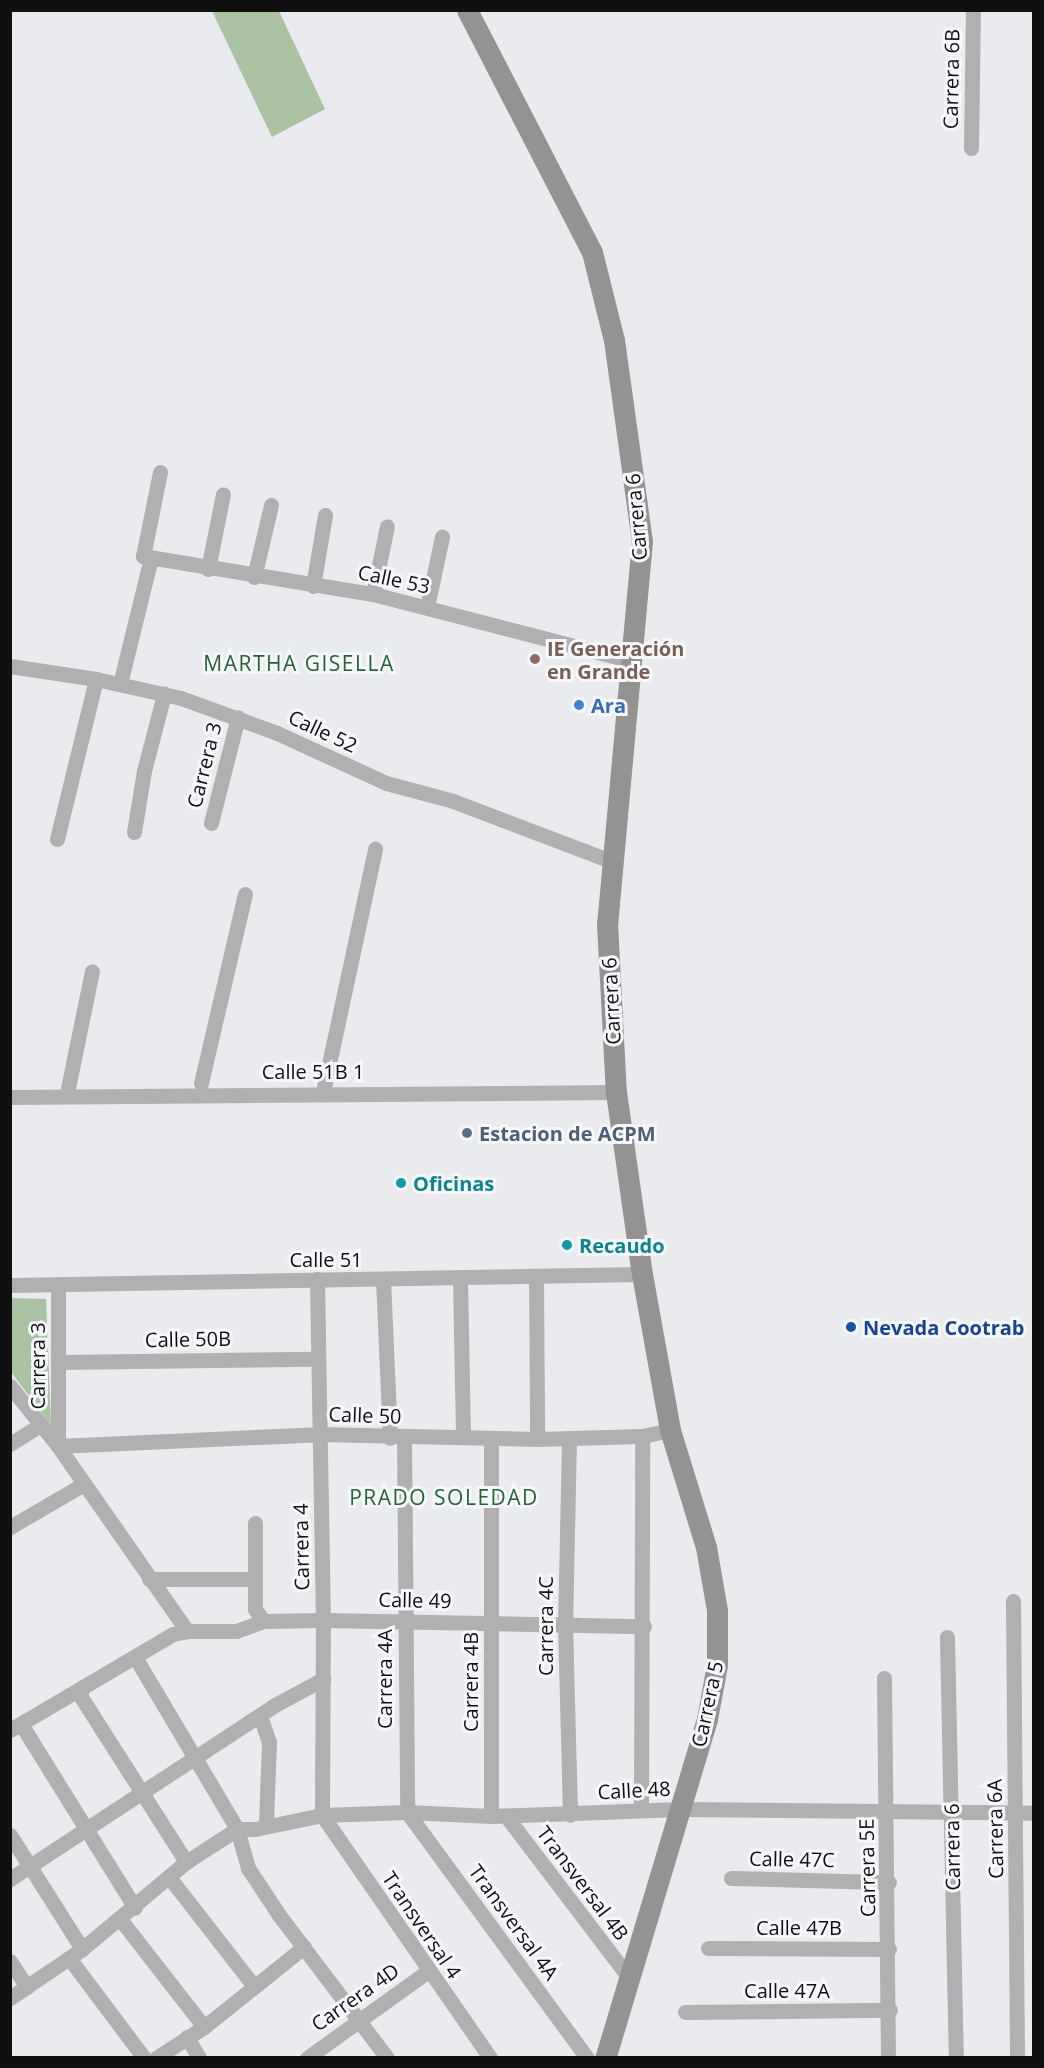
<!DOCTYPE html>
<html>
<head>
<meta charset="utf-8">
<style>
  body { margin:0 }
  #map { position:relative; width:1044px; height:2068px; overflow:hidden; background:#eaebef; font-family:"Open Sans",sans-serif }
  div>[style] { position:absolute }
  .green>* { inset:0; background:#a8c2a2 }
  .minor>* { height:15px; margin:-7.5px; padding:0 7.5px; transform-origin:7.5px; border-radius:7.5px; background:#b1afaf }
  .secondary>* { height:21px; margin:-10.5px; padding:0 10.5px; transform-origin:10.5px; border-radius:10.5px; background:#959292 }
  .dots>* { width:16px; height:16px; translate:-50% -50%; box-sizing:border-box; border:3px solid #f7f8fc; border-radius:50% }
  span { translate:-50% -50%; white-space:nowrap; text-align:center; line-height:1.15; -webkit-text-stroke:6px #f7f8fc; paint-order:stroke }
  .street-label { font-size:20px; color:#101011 }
  .education-label { font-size:20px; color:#785e54; font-weight:700 }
  .left { translate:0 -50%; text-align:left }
  .shop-label { font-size:20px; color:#366cbe; font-weight:700 }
  .service-label { font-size:20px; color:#4e5e75; font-weight:700 }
  .culture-label { font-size:20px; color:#0d838f; font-weight:700 }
  .transit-label { font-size:20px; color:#164399; font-weight:700 }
  .neighbourhood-label { font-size:21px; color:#236334; letter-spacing:1.5px }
  .frame { position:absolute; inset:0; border:12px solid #101011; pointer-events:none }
</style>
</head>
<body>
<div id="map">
  <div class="green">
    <div style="clip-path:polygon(212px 11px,279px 11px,325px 109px,272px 137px)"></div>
    <div style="clip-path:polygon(11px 1298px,46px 1299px,51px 1425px,11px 1372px)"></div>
  </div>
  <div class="minor">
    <div style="left:971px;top:148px;width:138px;rotate:-89.2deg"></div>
    <div style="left:160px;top:472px;width:86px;rotate:101.4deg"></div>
    <div style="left:143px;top:556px;width:233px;rotate:9.4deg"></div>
    <div style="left:373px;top:594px;width:268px;rotate:14.5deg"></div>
    <div style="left:208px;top:569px;width:76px;rotate:-78.7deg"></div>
    <div style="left:254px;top:577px;width:74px;rotate:-76.7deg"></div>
    <div style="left:313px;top:586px;width:72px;rotate:-80.4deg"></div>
    <div style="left:373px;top:594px;width:69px;rotate:-78.4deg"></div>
    <div style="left:427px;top:607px;width:72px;rotate:-77.9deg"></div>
    <div style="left:10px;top:666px;width:87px;rotate:8.6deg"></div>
    <div style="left:96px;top:679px;width:87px;rotate:12.6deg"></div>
    <div style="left:181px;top:698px;width:102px;rotate:20deg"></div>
    <div style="left:277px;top:733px;width:120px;rotate:24.6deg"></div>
    <div style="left:386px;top:783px;width:69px;rotate:15deg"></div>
    <div style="left:453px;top:801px;width:169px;rotate:20.8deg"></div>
    <div style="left:120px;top:684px;width:130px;rotate:-76.2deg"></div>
    <div style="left:211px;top:823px;width:109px;rotate:-75.7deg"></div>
    <div style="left:134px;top:832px;width:62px;rotate:-80.7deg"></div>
    <div style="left:144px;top:771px;width:80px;rotate:-75.4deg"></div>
    <div style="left:57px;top:839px;width:165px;rotate:-76.3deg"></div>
    <div style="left:201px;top:1083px;width:194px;rotate:-76.9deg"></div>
    <div style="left:68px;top:1088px;width:119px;rotate:-78.4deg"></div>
    <div style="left:323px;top:1092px;width:249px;rotate:-77.9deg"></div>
    <div style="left:10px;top:1097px;width:606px;rotate:-0.47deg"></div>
    <div style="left:536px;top:1278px;width:161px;rotate:89.6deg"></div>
    <div style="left:317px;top:1279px;width:341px;rotate:89deg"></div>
    <div style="left:323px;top:1620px;width:195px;rotate:90.3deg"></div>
    <div style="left:322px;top:1815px;width:295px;rotate:55.3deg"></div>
    <div style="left:383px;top:1279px;width:159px;rotate:87.5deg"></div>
    <div style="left:460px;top:1279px;width:157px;rotate:88.9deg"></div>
    <div style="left:10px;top:1285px;width:632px;rotate:-1deg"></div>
    <div style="left:58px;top:1285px;width:161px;rotate:90deg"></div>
    <div style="left:58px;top:1446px;width:261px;rotate:-2.6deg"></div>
    <div style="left:319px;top:1434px;width:218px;rotate:1.3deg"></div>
    <div style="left:537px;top:1439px;width:105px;rotate:-1.6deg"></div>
    <div style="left:642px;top:1436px;width:29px;rotate:-12deg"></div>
    <div style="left:58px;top:1362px;width:260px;rotate:-0.7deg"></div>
    <div style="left:10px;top:1386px;width:77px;rotate:51.3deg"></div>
    <div style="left:58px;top:1446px;width:226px;rotate:55.1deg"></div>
    <div style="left:404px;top:1438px;width:374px;rotate:89.5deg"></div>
    <div style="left:407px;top:1812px;width:305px;rotate:53.8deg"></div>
    <div style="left:569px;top:1438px;width:185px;rotate:91.2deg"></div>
    <div style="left:565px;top:1623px;width:192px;rotate:88.5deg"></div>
    <div style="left:491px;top:1439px;width:377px;rotate:90deg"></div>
    <div style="left:10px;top:1444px;width:36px;rotate:-32deg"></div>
    <div style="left:255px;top:1523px;width:86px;rotate:90deg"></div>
    <div style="left:255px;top:1609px;width:14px;rotate:56deg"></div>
    <div style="left:10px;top:1527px;width:86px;rotate:-30.2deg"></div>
    <div style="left:149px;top:1579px;width:106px"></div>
    <div style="left:1013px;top:1601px;width:457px;rotate:89.5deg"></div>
    <div style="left:947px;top:1637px;width:421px;rotate:88.8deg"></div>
    <div style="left:135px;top:1657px;width:200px;rotate:59.3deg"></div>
    <div style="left:237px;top:1829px;width:41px;rotate:74.2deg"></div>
    <div style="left:248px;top:1868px;width:56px;rotate:56.6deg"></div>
    <div style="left:279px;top:1915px;width:179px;rotate:52.9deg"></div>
    <div style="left:884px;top:1678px;width:380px;rotate:89.4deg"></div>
    <div style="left:81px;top:1689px;width:8px;rotate:90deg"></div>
    <div style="left:81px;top:1697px;width:196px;rotate:57.5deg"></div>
    <div style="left:260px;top:1716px;width:28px;rotate:71deg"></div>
    <div style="left:269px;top:1742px;width:83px;rotate:92.1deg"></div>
    <div style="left:21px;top:1724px;width:216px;rotate:58.2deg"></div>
    <div style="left:10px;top:1730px;width:189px;rotate:-30.5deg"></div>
    <div style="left:173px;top:1634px;width:14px;rotate:-12deg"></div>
    <div style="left:187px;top:1631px;width:49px"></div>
    <div style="left:236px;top:1631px;width:29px;rotate:-20deg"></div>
    <div style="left:263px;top:1621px;width:60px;rotate:-1deg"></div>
    <div style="left:323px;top:1620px;width:321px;rotate:1.1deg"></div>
    <div style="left:641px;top:1809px;width:373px;rotate:-89.8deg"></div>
    <div style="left:506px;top:1816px;width:200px;rotate:52.7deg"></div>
    <div style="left:10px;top:1835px;width:135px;rotate:57.7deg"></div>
    <div style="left:169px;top:1877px;width:138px;rotate:52.1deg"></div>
    <div style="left:731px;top:1878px;width:158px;rotate:1.5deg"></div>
    <div style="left:10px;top:1879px;width:317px;rotate:-33.3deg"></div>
    <div style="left:275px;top:1705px;width:55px;rotate:-28.4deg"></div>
    <div style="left:120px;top:1919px;width:137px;rotate:52.1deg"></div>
    <div style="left:708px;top:1948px;width:181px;rotate:0.3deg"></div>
    <div style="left:69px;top:1958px;width:125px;rotate:53.1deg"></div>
    <div style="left:10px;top:1961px;width:31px;rotate:57deg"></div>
    <div style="left:10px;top:1998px;width:87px;rotate:-34.2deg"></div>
    <div style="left:82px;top:1949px;width:136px;rotate:-39.9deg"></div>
    <div style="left:186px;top:1862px;width:61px;rotate:-32.9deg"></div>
    <div style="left:237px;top:1829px;width:18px"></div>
    <div style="left:255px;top:1829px;width:68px;rotate:-11.8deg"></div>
    <div style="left:322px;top:1815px;width:85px;rotate:-2deg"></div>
    <div style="left:407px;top:1812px;width:84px;rotate:2.7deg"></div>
    <div style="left:491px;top:1816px;width:189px;rotate:-2.1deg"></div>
    <div style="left:680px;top:1809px;width:354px;rotate:0.6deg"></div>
    <div style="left:685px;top:2012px;width:205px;rotate:-0.6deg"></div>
    <div style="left:187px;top:2037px;width:24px;rotate:60deg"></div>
    <div style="left:156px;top:2058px;width:57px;rotate:-32.9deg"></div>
    <div style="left:204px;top:2027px;width:128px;rotate:-38.7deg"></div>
    <div style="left:307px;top:2058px;width:149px;rotate:-35.7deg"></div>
  </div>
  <div class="secondary">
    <div style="left:467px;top:10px;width:272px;rotate:62.7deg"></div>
    <div style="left:592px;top:252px;width:91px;rotate:76deg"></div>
    <div style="left:614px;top:340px;width:203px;rotate:82.1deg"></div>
    <div style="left:642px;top:541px;width:384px;rotate:95.2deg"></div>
    <div style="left:607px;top:923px;width:169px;rotate:87deg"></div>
    <div style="left:616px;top:1092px;width:184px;rotate:81.9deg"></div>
    <div style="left:642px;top:1274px;width:158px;rotate:79.8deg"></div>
    <div style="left:670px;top:1430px;width:122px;rotate:72.9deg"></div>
    <div style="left:706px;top:1547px;width:64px;rotate:80.1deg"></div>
    <div style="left:717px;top:1610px;width:55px;rotate:90deg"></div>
    <div style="left:717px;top:1665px;width:55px;rotate:100.5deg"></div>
    <div style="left:707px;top:1719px;width:354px;rotate:106.7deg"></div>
  </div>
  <div class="dots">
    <div style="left:535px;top:659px;background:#8d6e63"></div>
    <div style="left:579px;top:705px;background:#3f7fe0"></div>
    <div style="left:467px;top:1133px;background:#5c6f8a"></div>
    <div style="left:401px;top:1183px;background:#0f9aa8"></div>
    <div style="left:567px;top:1245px;background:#0f9aa8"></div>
    <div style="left:851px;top:1327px;background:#1a4fb4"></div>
  </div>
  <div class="street-label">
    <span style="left:951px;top:79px;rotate:-89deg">Carrera 6B</span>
    <span style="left:636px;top:517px;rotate:-95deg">Carrera 6</span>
    <span style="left:394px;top:579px;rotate:12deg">Calle 53</span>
    <span style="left:323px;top:731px;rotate:25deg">Calle 52</span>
    <span style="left:204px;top:765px;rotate:-76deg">Carrera 3</span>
    <span style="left:611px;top:1001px;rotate:-93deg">Carrera 6</span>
    <span style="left:313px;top:1071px">Calle 51B 1</span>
    <span style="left:326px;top:1259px">Calle 51</span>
    <span style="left:188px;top:1339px;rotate:-1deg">Calle 50B</span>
    <span style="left:37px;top:1366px;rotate:-90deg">Carrera 3</span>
    <span style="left:365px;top:1415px;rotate:2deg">Calle 50</span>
    <span style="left:301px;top:1547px;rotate:-91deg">Carrera 4</span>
    <span style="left:415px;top:1600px;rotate:1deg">Calle 49</span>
    <span style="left:545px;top:1626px;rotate:-90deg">Carrera 4C</span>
    <span style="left:384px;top:1679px;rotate:-90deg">Carrera 4A</span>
    <span style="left:470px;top:1682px;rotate:-90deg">Carrera 4B</span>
    <span style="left:707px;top:1704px;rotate:-78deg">Carrera 5</span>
    <span style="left:634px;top:1790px;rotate:-3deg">Calle 48</span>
    <span style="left:995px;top:1829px;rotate:-91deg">Carrera 6A</span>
    <span style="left:952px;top:1847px;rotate:-91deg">Carrera 6</span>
    <span style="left:792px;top:1859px;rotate:1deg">Calle 47C</span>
    <span style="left:867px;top:1868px;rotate:-91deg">Carrera 5E</span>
    <span style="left:583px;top:1883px;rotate:53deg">Transversal 4B</span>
    <span style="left:514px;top:1922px;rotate:54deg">Transversal 4A</span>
    <span style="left:422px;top:1925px;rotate:56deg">Transversal 4</span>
    <span style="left:799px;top:1927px">Calle 47B</span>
    <span style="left:787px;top:1990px">Calle 47A</span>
    <span style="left:355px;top:1997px;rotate:-35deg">Carrera 4D</span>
  </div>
  <div class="education-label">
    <span class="left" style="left:547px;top:660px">IE Generación<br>en Grande</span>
  </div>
  <div class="shop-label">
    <span class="left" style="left:591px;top:705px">Ara</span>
  </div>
  <div class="service-label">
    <span class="left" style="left:479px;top:1133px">Estacion de ACPM</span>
  </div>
  <div class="culture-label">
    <span class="left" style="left:413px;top:1183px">Oficinas</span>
    <span class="left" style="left:579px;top:1245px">Recaudo</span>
  </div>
  <div class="transit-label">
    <span class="left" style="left:863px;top:1327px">Nevada Cootrab</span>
  </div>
  <div class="neighbourhood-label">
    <span style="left:299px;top:663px">MARTHA GISELLA</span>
    <span style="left:444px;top:1497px">PRADO SOLEDAD</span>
  </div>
  <div class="frame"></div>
</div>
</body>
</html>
